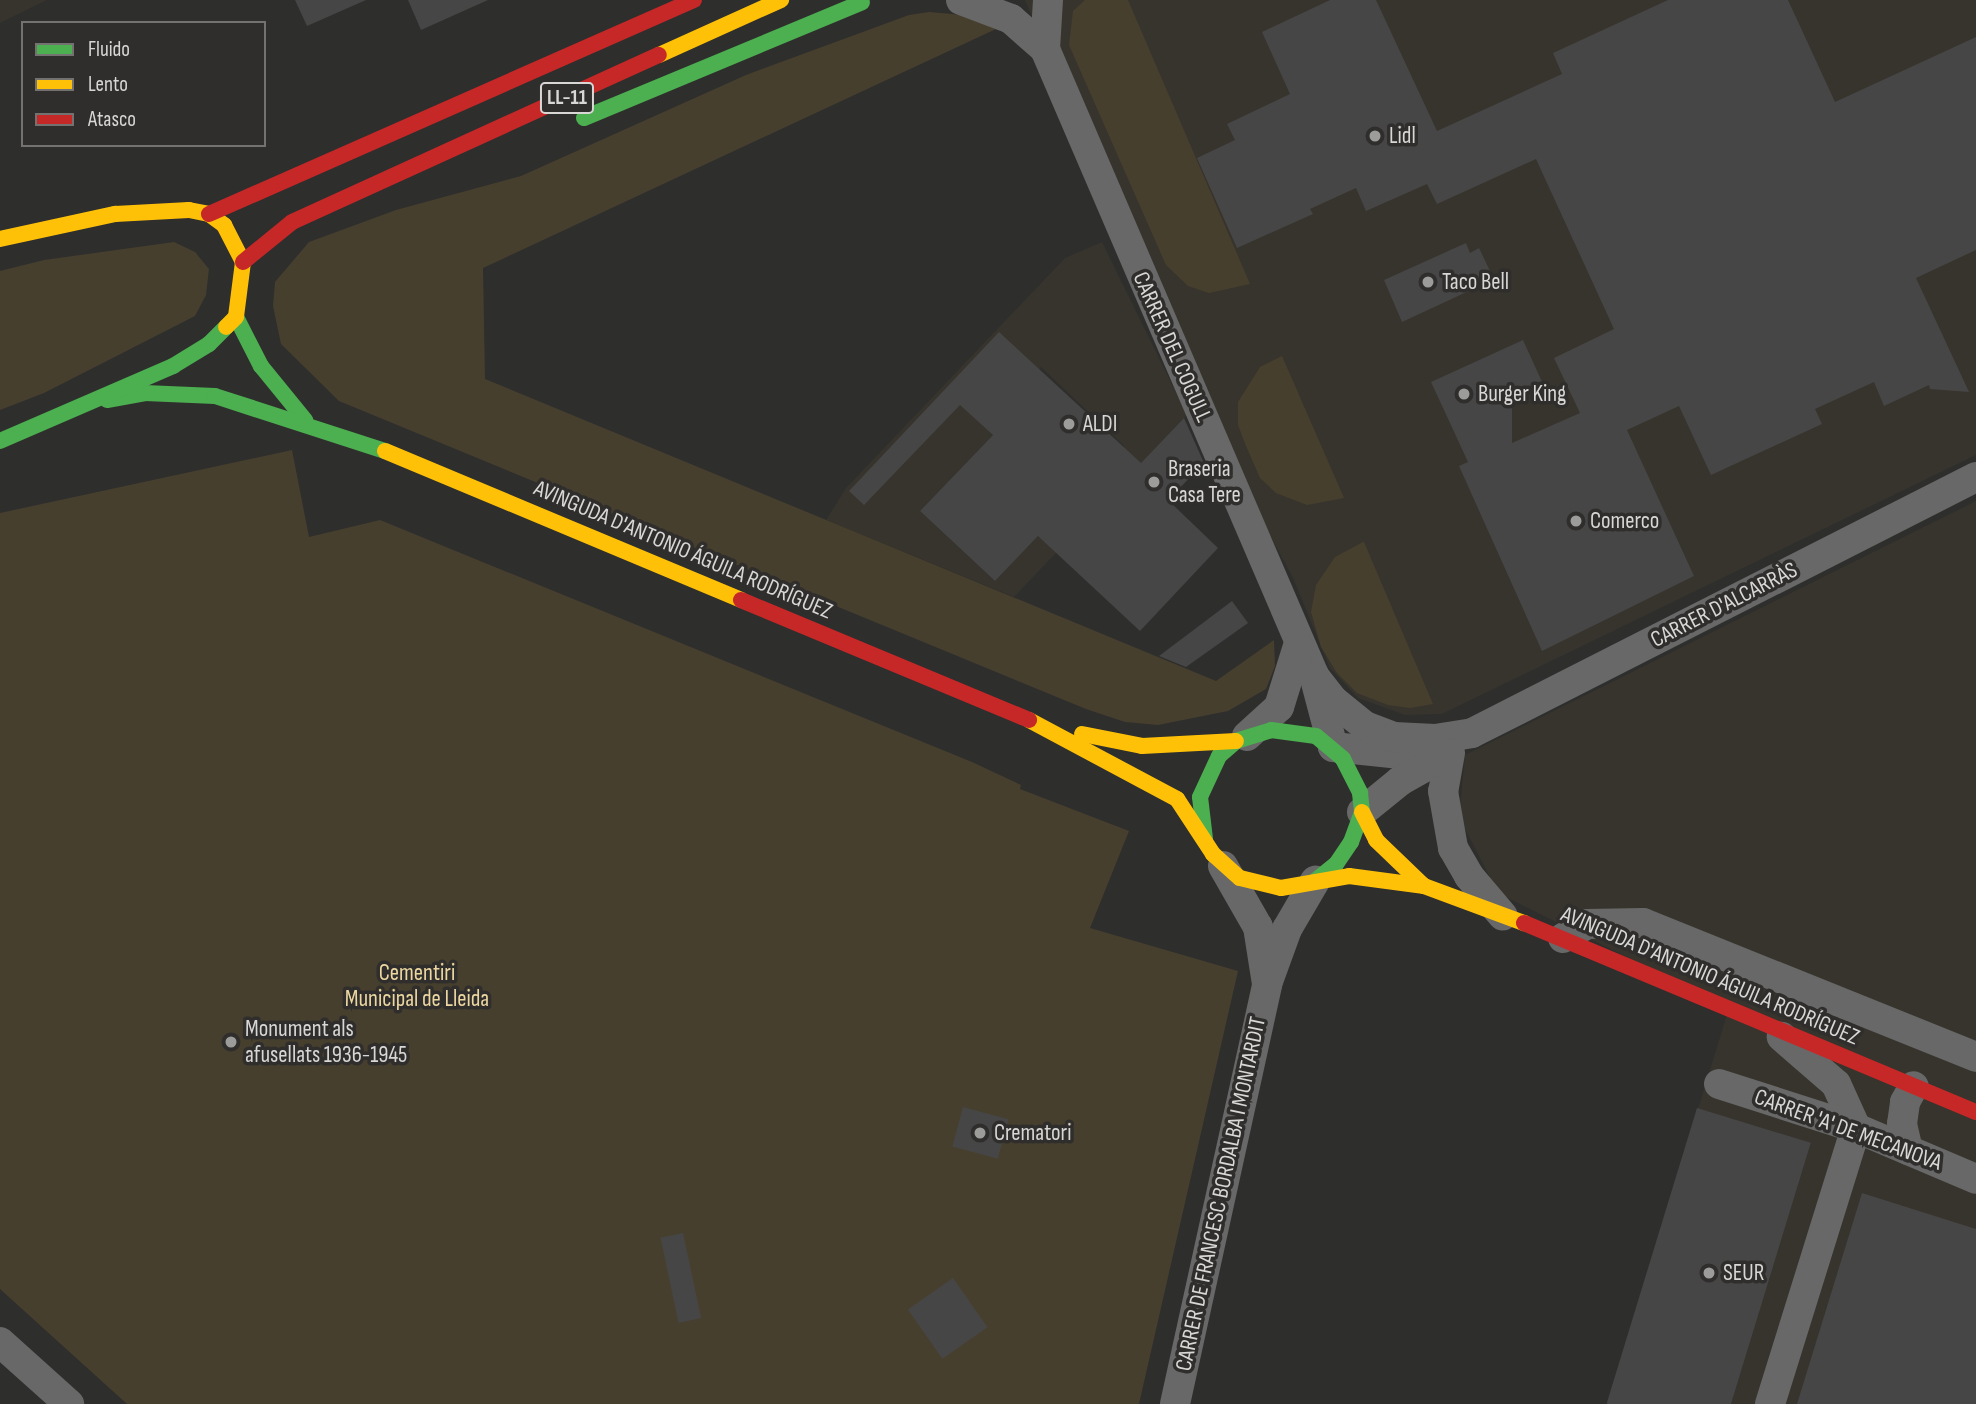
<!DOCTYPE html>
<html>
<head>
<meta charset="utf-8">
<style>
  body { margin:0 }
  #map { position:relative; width:1976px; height:1404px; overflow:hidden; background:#2e2e2d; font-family:"Sofia Sans Condensed",sans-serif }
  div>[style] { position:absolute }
  .built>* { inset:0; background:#37342d }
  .green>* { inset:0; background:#473f2e }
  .building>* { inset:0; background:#474646; transform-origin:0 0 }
  .street>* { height:30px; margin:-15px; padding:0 15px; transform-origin:15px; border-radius:15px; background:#686868 }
  .fast>* { height:16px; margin:-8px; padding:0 8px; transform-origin:8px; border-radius:8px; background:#4caf50 }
  .slow>* { height:16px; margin:-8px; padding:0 8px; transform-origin:8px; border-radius:8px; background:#ffc107 }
  .jam>* { height:16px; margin:-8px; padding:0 8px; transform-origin:8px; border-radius:8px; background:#c62828 }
  .dots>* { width:19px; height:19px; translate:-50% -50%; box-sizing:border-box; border:4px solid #2f2e2c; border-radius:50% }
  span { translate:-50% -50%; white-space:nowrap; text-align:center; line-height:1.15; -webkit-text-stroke:7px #2f2e2c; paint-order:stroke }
  .shield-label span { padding:2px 5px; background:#2f2e2c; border:2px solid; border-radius:5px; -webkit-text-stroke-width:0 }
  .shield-label { font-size:21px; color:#d8d7d6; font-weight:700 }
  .poi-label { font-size:23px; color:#d8d7d6 }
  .left { translate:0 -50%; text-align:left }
  .street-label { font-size:23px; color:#d8d7d6 }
  .park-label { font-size:23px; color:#edd7a1 }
  .legend { position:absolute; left:21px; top:21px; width:245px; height:126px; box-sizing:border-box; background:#2f2e2c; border:2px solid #737270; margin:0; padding:9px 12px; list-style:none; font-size:21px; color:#d8d7d6 }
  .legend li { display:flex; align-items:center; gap:14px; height:35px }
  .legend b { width:35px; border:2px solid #737270 }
</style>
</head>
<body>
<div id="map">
  <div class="built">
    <div style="clip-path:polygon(0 0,47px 0,0 23px)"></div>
    <div style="clip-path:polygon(1025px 0,1976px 0,1976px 455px,1442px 714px,1405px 715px,1358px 698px,1330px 668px,1293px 578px,1182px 370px)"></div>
    <div style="clip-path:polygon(evenodd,1102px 242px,1187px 415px,1014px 597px,826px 520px,846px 488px,1065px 258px,1102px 242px,1041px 367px,1124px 446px,995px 581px,920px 511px,993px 435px,985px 426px,1041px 367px)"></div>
    <div style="clip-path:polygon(1976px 501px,1976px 1404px,1607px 1404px,1729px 1008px,1498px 893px,1459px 817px,1465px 755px)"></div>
  </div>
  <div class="green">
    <div style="clip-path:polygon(1085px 0,1128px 0,1250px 284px,1209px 293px,1188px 286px,1166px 265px,1069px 45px,1073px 11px)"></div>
    <div style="clip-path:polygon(929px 12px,963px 15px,996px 29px,483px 268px,485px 379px,1216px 681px,1274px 640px,1275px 666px,1266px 689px,1228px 711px,1158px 725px,1125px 722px,1086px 709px,339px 401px,281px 344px,273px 306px,275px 282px,309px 242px,396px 210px,521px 176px,746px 75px,909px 15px)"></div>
    <div style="clip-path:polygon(174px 242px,195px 252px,209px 269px,206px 295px,195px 316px,44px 393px,0 410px,0 271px,44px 260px)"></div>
    <div style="clip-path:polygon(1282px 356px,1344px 498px,1307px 505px,1276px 493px,1260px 478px,1246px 446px,1238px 425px,1238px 402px,1260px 367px)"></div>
    <div style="clip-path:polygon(292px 450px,309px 537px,380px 520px,972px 762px,1021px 785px,1020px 789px,1129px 831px,1090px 928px,1238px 971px,1139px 1404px,127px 1404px,0 1289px,0 513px)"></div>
    <div style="clip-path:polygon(1363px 542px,1364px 542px,1433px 704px,1410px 708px,1388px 705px,1357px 693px,1337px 673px,1321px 647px,1311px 612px,1316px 585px,1335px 557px)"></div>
  </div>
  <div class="building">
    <div style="clip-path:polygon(295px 0,366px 0,307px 26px)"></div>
    <div style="clip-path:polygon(408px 0,488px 0,421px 30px)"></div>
    <div style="clip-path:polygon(1330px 0,1376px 0,1437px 131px,1562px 74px,1553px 53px,1668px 0,1788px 0,1835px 102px,1976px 37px,1976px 250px,1916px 278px,1969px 392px,1930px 389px,1929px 385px,1884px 406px,1874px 382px,1815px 409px,1822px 424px,1711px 475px,1679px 406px,1627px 430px,1694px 576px,1542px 651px,1459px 466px,1468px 462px,1431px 382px,1523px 340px,1543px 384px,1512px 398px,1512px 443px,1580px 413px,1554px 358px,1614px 329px,1536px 159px,1437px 204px,1427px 184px,1366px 211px,1356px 188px,1310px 209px,1313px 214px,1237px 248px,1197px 158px,1235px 140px,1227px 124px,1290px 94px,1262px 32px)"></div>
    <div style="clip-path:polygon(1466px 243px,1470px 253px,1479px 248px,1491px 273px,1468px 284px,1471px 290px,1402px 322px,1384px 280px)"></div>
    <div style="clip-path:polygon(999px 332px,1141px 463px,1184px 418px,1204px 463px,1168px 500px,1218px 548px,1140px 631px,1038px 536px,995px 581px,920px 511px,993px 435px,960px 405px,864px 505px,849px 491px)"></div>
    <div style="clip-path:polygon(1232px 601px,1248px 623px,1186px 667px,1159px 656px)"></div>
    <div style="left:963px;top:1107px;width:47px;height:41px;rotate:15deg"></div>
    <div style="left:1697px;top:1108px;width:119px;height:309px;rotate:17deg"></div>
    <div style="clip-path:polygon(1862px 1193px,1976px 1229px,1976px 1404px,1797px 1404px)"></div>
    <div style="left:683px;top:1233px;width:87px;height:23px;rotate:78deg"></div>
    <div style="left:953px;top:1278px;width:60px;height:55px;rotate:55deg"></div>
  </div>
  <div class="street">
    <div style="left:961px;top:0;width:53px;rotate:20.8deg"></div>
    <div style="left:1011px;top:19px;width:45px;rotate:41.4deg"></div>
    <div style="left:1048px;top:0;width:49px;rotate:93.5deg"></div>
    <div style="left:1045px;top:49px;width:681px;rotate:66.75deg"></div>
    <div style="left:1314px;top:675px;width:74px;rotate:75.2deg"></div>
    <div style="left:1333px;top:747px;width:68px;rotate:5.9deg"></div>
    <div style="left:1401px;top:754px;width:54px;rotate:-18.4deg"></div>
    <div style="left:1315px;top:677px;width:31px;rotate:52deg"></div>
    <div style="left:1334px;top:701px;width:40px;rotate:39deg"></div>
    <div style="left:1365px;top:726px;width:31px;rotate:21deg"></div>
    <div style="left:1394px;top:737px;width:41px;rotate:2.8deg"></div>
    <div style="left:1435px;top:739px;width:37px;rotate:-9deg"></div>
    <div style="left:1472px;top:733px;width:565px;rotate:-26.93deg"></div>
    <div style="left:1247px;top:736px;width:43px;rotate:-42.2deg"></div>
    <div style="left:1279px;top:707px;width:64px;rotate:-72.7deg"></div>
    <div style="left:1450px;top:753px;width:39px;rotate:100deg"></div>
    <div style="left:1443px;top:791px;width:58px;rotate:80deg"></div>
    <div style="left:1453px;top:848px;width:32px;rotate:60deg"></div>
    <div style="left:1469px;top:876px;width:52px;rotate:49.6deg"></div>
    <div style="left:1362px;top:812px;width:49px;rotate:-39.2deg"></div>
    <div style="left:1400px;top:781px;width:55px;rotate:-29.4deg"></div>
    <div style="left:1223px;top:866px;width:70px;rotate:60.2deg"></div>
    <div style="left:1258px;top:927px;width:58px;rotate:81deg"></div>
    <div style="left:1563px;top:938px;width:28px;rotate:-30deg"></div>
    <div style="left:1587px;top:924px;width:56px;rotate:-1deg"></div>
    <div style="left:1643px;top:923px;width:359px;rotate:21.9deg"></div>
    <div style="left:1719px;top:1084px;width:144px;rotate:17.8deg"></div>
    <div style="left:1856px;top:1128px;width:130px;rotate:23deg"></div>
    <div style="left:1908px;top:1150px;width:27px;rotate:-103deg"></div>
    <div style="left:1902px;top:1124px;width:22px;rotate:-82deg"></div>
    <div style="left:1905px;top:1102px;width:18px;rotate:-61deg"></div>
    <div style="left:0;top:1342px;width:93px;rotate:41.9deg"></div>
    <div style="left:1175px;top:1404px;width:430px;rotate:-77.6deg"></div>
    <div style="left:1267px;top:984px;width:59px;rotate:-70deg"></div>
    <div style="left:1287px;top:929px;width:56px;rotate:-59.7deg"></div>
    <div style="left:1770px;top:1404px;width:289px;rotate:-72.7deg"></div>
    <div style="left:1856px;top:1128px;width:48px;rotate:-114.4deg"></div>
    <div style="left:1836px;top:1084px;width:72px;rotate:-139deg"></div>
  </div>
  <div class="fast">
    <div style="left:584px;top:118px;width:301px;rotate:-22.6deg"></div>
    <div style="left:236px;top:317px;width:55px;rotate:63deg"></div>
    <div style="left:261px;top:366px;width:70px;rotate:50.8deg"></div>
    <div style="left:107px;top:400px;width:39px;rotate:-10deg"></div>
    <div style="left:145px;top:393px;width:70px;rotate:2.5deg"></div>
    <div style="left:215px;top:396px;width:179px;rotate:17.9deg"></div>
    <div style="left:0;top:441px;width:189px;rotate:-23.4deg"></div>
    <div style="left:173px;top:366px;width:42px;rotate:-31.4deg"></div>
    <div style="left:209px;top:344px;width:24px;rotate:-45deg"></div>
    <div style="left:1205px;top:839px;width:42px;rotate:-96.8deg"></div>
    <div style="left:1200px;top:797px;width:45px;rotate:-65.1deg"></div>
    <div style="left:1219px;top:756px;width:23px;rotate:-41deg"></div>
    <div style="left:1236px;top:741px;width:37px;rotate:-17deg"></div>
    <div style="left:1271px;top:730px;width:45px;rotate:7.6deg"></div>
    <div style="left:1316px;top:736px;width:35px;rotate:40deg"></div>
    <div style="left:1343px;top:759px;width:38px;rotate:63deg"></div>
    <div style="left:1360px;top:793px;width:19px;rotate:84deg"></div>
    <div style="left:1362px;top:812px;width:32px;rotate:110deg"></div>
    <div style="left:1351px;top:842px;width:27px;rotate:124deg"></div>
    <div style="left:1336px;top:864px;width:27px;rotate:141deg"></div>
  </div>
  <div class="slow">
    <div style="left:659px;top:55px;width:134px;rotate:-24.3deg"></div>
    <div style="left:0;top:239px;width:118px;rotate:-12.3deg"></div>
    <div style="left:115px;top:214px;width:74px;rotate:-3.1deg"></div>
    <div style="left:189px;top:210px;width:20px;rotate:11deg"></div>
    <div style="left:209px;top:214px;width:19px;rotate:36deg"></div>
    <div style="left:224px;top:225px;width:42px;rotate:62.8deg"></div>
    <div style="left:243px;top:262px;width:55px;rotate:97.3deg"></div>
    <div style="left:236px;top:317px;width:14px;rotate:135deg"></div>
    <div style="left:385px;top:451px;width:386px;rotate:22.7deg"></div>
    <div style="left:1029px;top:720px;width:168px;rotate:28.1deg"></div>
    <div style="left:1177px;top:799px;width:66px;rotate:56.8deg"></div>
    <div style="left:1213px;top:854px;width:36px;rotate:42deg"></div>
    <div style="left:1240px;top:878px;width:42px;rotate:13.7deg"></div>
    <div style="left:1281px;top:888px;width:69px;rotate:-10deg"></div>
    <div style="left:1349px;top:876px;width:76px;rotate:7.6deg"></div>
    <div style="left:1424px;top:886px;width:107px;rotate:20.3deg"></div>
    <div style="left:1082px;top:734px;width:61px;rotate:11.3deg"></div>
    <div style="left:1142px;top:746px;width:94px;rotate:-3deg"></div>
    <div style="left:1362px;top:812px;width:31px;rotate:63deg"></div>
    <div style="left:1376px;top:840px;width:66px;rotate:43.8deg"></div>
  </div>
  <div class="jam">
    <div style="left:209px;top:214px;width:530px;rotate:-23.81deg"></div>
    <div style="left:243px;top:262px;width:63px;rotate:-39.2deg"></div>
    <div style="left:292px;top:222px;width:403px;rotate:-24.5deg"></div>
    <div style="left:741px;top:600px;width:312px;rotate:22.6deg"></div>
    <div style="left:1524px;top:923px;width:490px;rotate:22.7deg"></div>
  </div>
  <div class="dots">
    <div style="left:1375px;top:136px;background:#9c9c9b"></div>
    <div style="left:1428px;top:282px;background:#9c9c9b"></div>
    <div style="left:1464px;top:394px;background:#9c9c9b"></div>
    <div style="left:1069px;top:424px;background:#9c9c9b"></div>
    <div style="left:1154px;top:482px;background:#9c9c9b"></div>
    <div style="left:1576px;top:521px;background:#9c9c9b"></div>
    <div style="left:231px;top:1042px;background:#9c9c9b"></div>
    <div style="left:980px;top:1133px;background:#9c9c9b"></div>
    <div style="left:1709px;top:1273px;background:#9c9c9b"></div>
  </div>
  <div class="shield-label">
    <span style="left:567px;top:98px">LL-11</span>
  </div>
  <div class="poi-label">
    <span class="left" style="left:1389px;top:136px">Lidl</span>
    <span class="left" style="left:1442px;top:282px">Taco Bell</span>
    <span class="left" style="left:1478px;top:394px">Burger King</span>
    <span class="left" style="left:1083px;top:424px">ALDI</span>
    <span class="left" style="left:1168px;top:482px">Braseria<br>Casa Tere</span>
    <span class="left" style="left:1590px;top:521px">Comerco</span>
    <span class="left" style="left:245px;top:1042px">Monument als<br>afusellats 1936-1945</span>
    <span class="left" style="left:994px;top:1133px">Crematori</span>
    <span class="left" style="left:1723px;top:1273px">SEUR</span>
  </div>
  <div class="street-label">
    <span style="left:1172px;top:347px;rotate:66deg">CARRER DEL COGULL</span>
    <span style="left:683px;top:550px;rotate:23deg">AVINGUDA D'ANTONIO ÁGUILA RODRÍGUEZ</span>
    <span style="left:1724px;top:605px;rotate:-27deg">CARRER D'ALCARRÀS</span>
    <span style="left:1710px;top:976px;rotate:23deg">AVINGUDA D'ANTONIO ÁGUILA RODRÍGUEZ</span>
    <span style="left:1848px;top:1130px;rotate:20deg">CARRER 'A' DE MECANOVA</span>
    <span style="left:1221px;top:1194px;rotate:-78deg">CARRER DE FRANCESC BORDALBA I MONTARDIT</span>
  </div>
  <div class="park-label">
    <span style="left:417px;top:986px">Cementiri<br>Municipal de Lleida</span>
  </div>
  <ul class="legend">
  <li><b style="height:9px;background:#4caf50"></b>Fluido</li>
  <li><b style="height:9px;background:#ffc107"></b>Lento</li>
  <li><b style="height:9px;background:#c62828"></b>Atasco</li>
  </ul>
</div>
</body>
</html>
